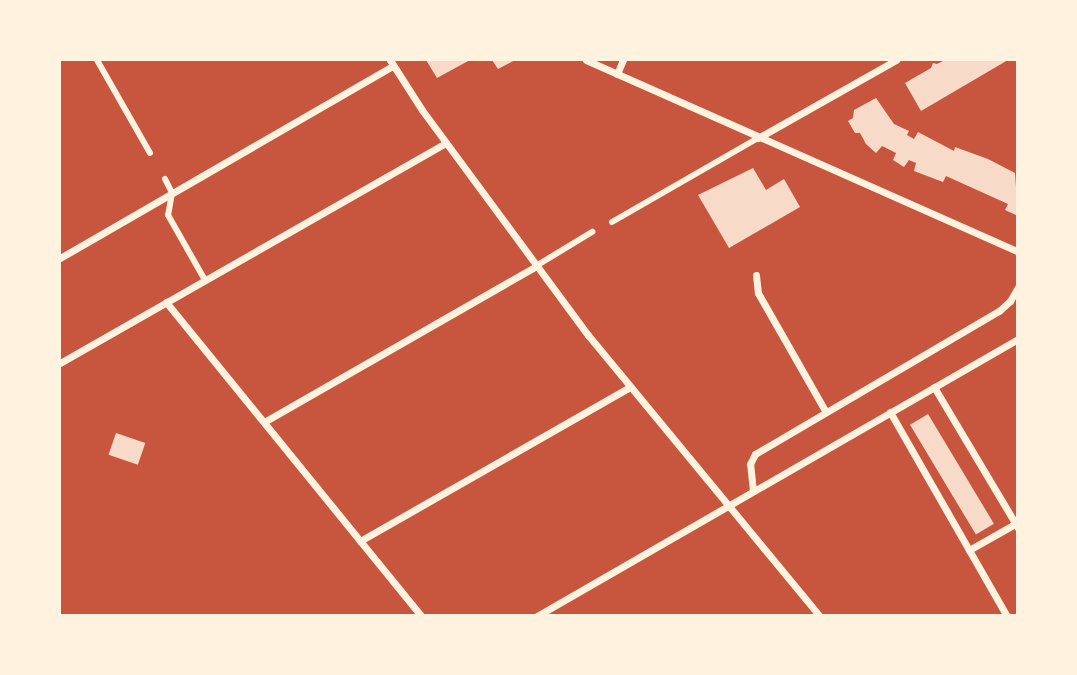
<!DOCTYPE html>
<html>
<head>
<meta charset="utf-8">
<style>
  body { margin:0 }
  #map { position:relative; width:1077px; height:675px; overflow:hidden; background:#c8553d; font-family:Commissioner,sans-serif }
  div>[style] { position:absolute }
  .building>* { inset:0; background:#f7dbc8; transform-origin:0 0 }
  .pedestrian>* { height:6px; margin:-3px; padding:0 3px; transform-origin:3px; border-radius:3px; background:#fff3e0 }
  .minor>* { height:7px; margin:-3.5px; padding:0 3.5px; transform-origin:3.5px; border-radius:3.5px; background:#fff3e0 }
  span { translate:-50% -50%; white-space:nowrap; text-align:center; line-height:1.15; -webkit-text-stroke:7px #fff3e0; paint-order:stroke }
  .frame { position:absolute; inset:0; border:61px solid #fff3e0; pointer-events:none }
</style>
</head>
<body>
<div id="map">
  <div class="building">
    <div style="clip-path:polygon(426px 60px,470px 60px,437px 78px)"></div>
    <div style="clip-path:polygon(492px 60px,515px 60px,498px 69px)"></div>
    <div style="clip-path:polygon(945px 60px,1008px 60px,921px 111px,905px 83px,931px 68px,933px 63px,937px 64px)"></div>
    <div style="clip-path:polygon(876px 98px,894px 124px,909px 131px,907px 135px,914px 139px,918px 132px,954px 151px,955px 147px,988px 159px,1015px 173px,1018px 216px,1005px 210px,1008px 204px,946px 176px,943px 182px,914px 171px,916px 163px,909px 160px,904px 167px,893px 160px,896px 153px,882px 146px,876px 153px,866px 144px,860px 133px,855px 133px,848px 121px,853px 118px,854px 110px)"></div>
    <div style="clip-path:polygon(753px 168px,766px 190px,784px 179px,800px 207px,729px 248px,698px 195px)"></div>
    <div style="left:928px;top:414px;width:128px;height:21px;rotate:59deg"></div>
    <div style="left:116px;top:433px;width:31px;height:23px;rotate:19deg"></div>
  </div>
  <div class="pedestrian">
    <div style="left:97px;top:60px;width:107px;rotate:60.3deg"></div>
    <div style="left:165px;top:179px;width:16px;rotate:63deg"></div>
    <div style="left:172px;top:193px;width:22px;rotate:100deg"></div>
    <div style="left:168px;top:215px;width:75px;rotate:60.4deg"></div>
    <div style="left:612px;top:222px;width:168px;rotate:-29.9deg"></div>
    <div style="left:536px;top:266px;width:66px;rotate:-31.3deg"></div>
  </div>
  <div class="minor">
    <div style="left:390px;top:60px;width:59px;rotate:57.4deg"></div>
    <div style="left:422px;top:110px;width:280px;rotate:53.6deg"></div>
    <div style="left:588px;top:335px;width:364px;rotate:50.5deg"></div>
    <div style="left:586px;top:60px;width:472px;rotate:23.9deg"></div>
    <div style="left:617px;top:74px;width:15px;rotate:-67deg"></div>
    <div style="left:758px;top:138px;width:159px;rotate:-29.5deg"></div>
    <div style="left:60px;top:258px;width:384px;rotate:-30deg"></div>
    <div style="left:756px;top:275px;width:18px;rotate:84deg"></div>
    <div style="left:758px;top:293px;width:137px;rotate:60.3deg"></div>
    <div style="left:166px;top:302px;width:405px;rotate:50.9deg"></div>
    <div style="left:60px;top:363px;width:444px;rotate:-29.7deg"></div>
    <div style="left:934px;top:387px;width:164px;rotate:59.2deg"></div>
    <div style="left:890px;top:412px;width:235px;rotate:60.2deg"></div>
    <div style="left:264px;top:422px;width:314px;rotate:-29.8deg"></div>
    <div style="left:753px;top:491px;width:27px;rotate:-96deg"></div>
    <div style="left:750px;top:464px;width:11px;rotate:-63deg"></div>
    <div style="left:755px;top:454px;width:283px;rotate:-30.4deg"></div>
    <div style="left:999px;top:311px;width:15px;rotate:-42deg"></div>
    <div style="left:1010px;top:301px;width:16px;rotate:-60deg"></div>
    <div style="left:360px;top:541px;width:311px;rotate:-29.7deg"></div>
    <div style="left:969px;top:550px;width:53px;rotate:-29.5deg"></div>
    <div style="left:537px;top:616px;width:555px;rotate:-29.94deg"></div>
  </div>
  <div class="frame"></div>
</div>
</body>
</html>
